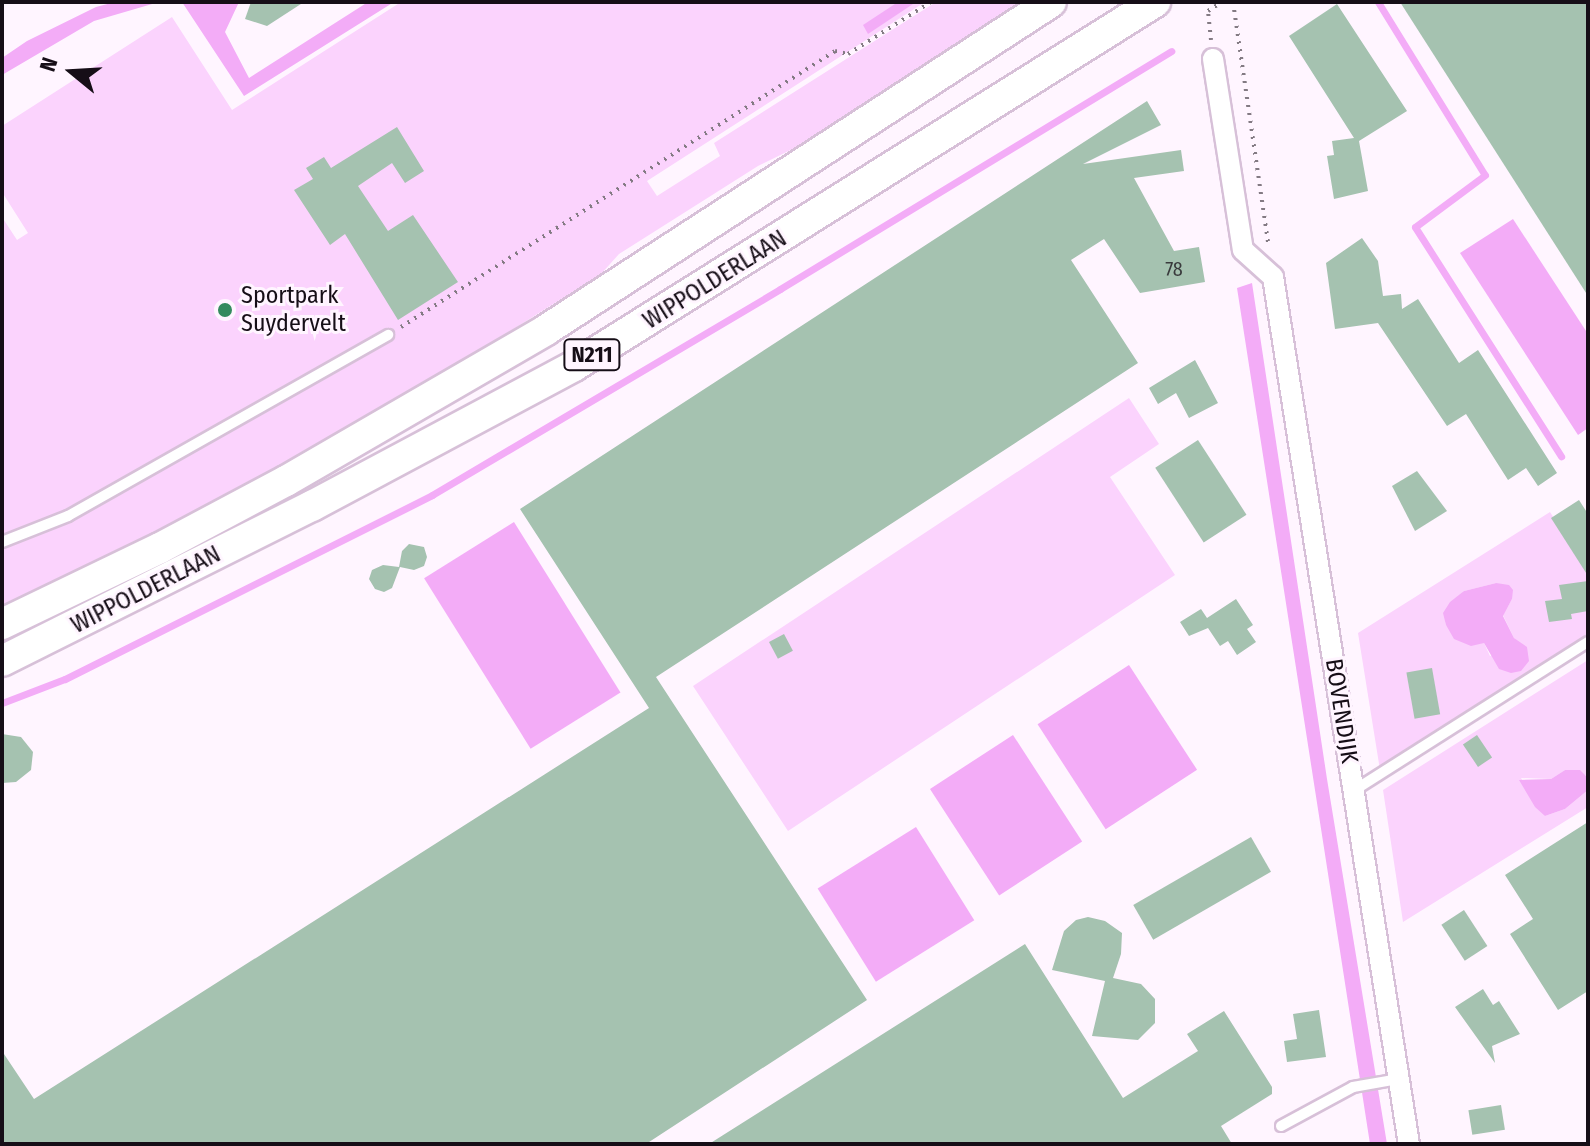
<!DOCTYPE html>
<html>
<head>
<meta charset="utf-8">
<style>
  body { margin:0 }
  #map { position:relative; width:1590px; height:1146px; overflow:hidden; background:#fff5ff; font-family:"Fira Sans Condensed",sans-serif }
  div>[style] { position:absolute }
  .green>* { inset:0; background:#fbd3fd }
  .water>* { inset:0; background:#f3acf7; transform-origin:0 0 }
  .stream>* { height:7px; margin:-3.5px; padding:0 3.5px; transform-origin:3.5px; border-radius:3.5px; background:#f3acf7 }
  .building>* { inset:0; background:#a5c2b0; transform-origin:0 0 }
  .path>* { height:4px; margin-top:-2px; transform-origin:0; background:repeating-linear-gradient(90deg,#837a83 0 2px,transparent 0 8px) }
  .roads { filter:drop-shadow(2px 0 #d7c0d8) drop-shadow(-2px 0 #d7c0d8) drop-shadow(0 2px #d7c0d8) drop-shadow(0 -2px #d7c0d8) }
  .service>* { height:10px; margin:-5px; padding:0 5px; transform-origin:5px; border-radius:5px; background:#fff }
  .minor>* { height:20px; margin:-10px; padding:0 10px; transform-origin:10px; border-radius:10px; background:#fff }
  .primary>* { height:30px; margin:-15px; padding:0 15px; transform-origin:15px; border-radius:15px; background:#fff }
  .dots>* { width:22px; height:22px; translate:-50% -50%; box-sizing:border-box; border:4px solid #fff5ff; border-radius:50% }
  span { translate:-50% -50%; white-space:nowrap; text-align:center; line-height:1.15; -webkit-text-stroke:6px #fff5ff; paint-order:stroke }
  .number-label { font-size:20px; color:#3a3b3d }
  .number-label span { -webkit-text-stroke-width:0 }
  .shield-label span { padding:2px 6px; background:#fff5ff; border:2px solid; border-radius:6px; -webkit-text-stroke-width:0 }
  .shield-label { font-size:22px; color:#160e17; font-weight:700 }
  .street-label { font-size:24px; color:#160e17 }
  .poi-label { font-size:24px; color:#160e17 }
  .left { translate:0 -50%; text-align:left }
  .frame { position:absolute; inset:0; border:4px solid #160e17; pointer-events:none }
  .north { position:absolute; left:32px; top:32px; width:80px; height:80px; -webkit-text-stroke:6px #fff5ff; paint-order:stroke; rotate:288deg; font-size:22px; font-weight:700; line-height:32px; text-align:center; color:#160e17 }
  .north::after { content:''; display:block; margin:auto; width:28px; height:36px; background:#160e17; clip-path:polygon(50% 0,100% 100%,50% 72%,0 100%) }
</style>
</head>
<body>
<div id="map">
  <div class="green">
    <div style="clip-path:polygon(401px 2px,925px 2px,647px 181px,657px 196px,720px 156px,714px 143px,936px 2px,1023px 2px,807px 142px,758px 166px,619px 254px,601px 274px,401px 400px,127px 551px,2px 609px,2px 217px,17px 240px,28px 233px,2px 192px,2px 126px,172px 17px,232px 110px)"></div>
    <div style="clip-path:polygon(1129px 398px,1159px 444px,1110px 477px,1175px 575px,788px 831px,693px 686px)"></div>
    <div style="clip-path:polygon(evenodd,1550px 512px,1588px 572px,1588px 638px,1380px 770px,1358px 633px,1550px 512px,1496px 583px,1512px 599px,1503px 615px,1514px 638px,1523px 646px,1490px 656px,1484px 643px,1446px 625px,1445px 616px,1464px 591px,1496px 583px)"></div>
    <div style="clip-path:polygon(1588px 660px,1588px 782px,1587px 776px,1565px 770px,1551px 779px,1521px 778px,1545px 816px,1565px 809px,1588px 790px,1588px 807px,1403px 922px,1383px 790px)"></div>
  </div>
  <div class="water">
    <div style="clip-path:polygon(115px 2px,159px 2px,94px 21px,2px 75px,2px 58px,27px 41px,96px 7px)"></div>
    <div style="clip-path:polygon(182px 2px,239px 2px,225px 32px,249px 78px,368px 2px,394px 2px,244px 96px)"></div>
    <div style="clip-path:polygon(898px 2px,916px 2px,868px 34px,863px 25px)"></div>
    <div style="clip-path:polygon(1513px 219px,1588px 334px,1588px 428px,1578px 435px,1460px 253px)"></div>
    <div style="clip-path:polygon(1252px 283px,1327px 779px,1387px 1144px,1370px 1144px,1237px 288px)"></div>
    <div style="left:514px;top:522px;width:201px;height:106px;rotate:58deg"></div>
    <div style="clip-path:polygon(1496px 583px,1509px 585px,1513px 590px,1512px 599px,1503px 616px,1514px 638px,1527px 647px,1529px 661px,1521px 671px,1511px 673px,1499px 669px,1484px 643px,1471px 646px,1454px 639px,1446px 625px,1443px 613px,1450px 602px,1464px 591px)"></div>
    <div style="left:1129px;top:665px;width:125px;height:109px;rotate:57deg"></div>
    <div style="left:1013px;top:735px;width:127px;height:99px;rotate:57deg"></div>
    <div style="clip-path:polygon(1565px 770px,1580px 770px,1587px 777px,1588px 790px,1565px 809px,1545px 816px,1535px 807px,1519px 780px,1551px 779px)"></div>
    <div style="left:916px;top:827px;width:110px;height:116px;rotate:58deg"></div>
  </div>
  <div class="stream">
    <div style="left:1378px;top:2px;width:203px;rotate:58.3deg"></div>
    <div style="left:1485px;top:175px;width:87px;rotate:143.4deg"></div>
    <div style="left:1415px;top:227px;width:272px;rotate:57.5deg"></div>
    <div style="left:2px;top:703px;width:67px;rotate:-20.9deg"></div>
    <div style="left:65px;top:679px;width:411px;rotate:-26.6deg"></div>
    <div style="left:432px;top:495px;width:404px;rotate:-30.6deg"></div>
    <div style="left:780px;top:289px;width:458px;rotate:-31.3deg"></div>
  </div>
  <div class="building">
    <div style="clip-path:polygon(251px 2px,304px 2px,267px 26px,245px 19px)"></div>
    <div style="clip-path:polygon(1400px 2px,1588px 2px,1588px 296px)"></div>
    <div style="clip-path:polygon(1337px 4px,1407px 111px,1359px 141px,1368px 191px,1334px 199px,1327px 156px,1334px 155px,1332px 141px,1354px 138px,1289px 36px)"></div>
    <div style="clip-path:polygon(1147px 101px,1161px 125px,1083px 164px,1181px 150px,1184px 171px,1134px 178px,1174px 251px,1199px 247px,1205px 282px,1140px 293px,1104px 239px,1071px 260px,1138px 363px,656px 677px,867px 1000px,646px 1144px,2px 1144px,2px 1051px,34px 1099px,649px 708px,520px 509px)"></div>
    <div style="clip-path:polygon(397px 127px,424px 171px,405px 183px,392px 163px,358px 186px,388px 231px,413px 215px,458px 282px,398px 320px,345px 234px,330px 245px,294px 190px,313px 179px,306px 168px,324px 157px,331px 168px)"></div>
    <div style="clip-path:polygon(1362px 238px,1378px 261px,1383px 296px,1401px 294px,1402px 309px,1418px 299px,1459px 363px,1478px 350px,1557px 473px,1538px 486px,1526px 468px,1508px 480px,1466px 414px,1447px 426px,1378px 323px,1335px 329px,1326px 263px)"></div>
    <div style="clip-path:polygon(1195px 360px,1218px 403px,1189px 418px,1176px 393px,1158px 404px,1149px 388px)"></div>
    <div style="left:1198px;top:440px;width:89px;height:51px;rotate:57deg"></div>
    <div style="clip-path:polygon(1417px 471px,1447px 511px,1415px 531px,1392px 486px)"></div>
    <div style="clip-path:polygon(1579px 500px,1588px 514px,1588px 576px,1551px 518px)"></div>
    <div style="clip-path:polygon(409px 544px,424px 547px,427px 557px,424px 566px,414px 570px,400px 567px,392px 588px,384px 592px,375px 589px,369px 579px,372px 570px,383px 565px,399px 567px,402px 551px)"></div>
    <div style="clip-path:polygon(1588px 581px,1588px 611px,1571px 614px,1572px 619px,1549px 622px,1545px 601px,1562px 599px,1559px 585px)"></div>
    <div style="clip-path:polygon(1236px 599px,1253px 625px,1247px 629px,1256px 642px,1237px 655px,1228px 641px,1220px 646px,1208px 628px,1189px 636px,1180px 622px,1201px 609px,1207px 618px)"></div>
    <div style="left:784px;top:634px;width:19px;height:17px;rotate:62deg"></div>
    <div style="left:1432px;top:668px;width:47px;height:26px;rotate:80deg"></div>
    <div style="clip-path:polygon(2px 734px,21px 737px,33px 752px,31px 770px,16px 782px,2px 783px)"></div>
    <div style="left:1477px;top:735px;width:27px;height:17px;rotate:56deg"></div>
    <div style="clip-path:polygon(1588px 822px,1588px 991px,1558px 1010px,1510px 934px,1533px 919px,1505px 875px)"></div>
    <div style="left:1251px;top:837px;width:40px;height:136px;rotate:60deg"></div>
    <div style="left:1464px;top:910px;width:43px;height:27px;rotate:57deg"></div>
    <div style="clip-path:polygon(1088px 917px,1105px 921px,1122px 933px,1121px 954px,1113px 978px,1141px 984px,1155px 999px,1155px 1023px,1138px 1040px,1092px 1036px,1105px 981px,1052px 970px,1064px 931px,1076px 920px)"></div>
    <div style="clip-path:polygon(1025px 944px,1123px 1098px,1198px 1051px,1187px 1034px,1224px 1011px,1272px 1087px,1272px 1094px,1221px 1126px,1232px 1144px,709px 1144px)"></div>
    <div style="clip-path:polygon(1483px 989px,1493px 1005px,1499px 1001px,1520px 1034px,1492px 1046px,1495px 1063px,1455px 1007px)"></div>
    <div style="clip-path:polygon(1319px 1010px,1326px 1057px,1287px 1062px,1284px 1041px,1297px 1039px,1293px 1014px)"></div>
    <div style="left:1501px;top:1105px;width:25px;height:33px;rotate:81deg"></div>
  </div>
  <div class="path">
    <div style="left:1233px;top:2px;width:244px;rotate:81.7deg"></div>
    <div style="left:1211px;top:40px;width:29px;rotate:-96deg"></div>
    <div style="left:1208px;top:11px;width:17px;rotate:-33deg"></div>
    <div style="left:401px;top:327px;width:514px;rotate:-32.45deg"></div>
    <div style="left:835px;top:51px;width:13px;rotate:13deg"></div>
    <div style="left:848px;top:54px;width:98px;rotate:-32.1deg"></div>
  </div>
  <div class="roads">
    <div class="service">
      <div style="left:2px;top:542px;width:71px;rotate:-21.5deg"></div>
      <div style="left:68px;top:516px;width:368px;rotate:-29.5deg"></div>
      <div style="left:1353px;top:791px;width:278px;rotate:-32.4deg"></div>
      <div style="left:1281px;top:1126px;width:82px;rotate:-28.4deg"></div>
      <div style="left:1353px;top:1087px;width:47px;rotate:-9.9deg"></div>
    </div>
    <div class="minor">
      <div style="left:1213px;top:59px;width:193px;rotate:81.1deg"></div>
      <div style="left:1243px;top:250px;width:40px;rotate:42deg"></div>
      <div style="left:1273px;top:277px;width:878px;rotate:81.09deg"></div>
    </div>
    <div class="primary">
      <div style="left:2px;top:624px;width:175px;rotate:-25.7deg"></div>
      <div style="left:160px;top:548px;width:143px;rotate:-28deg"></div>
      <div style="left:286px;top:481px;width:301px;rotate:-30.1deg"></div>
      <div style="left:546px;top:330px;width:602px;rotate:-33deg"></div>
      <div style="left:2px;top:661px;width:347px;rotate:-26.6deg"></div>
      <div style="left:312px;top:506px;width:297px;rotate:-28.1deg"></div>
      <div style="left:574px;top:366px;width:686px;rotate:-32.07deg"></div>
    </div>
  </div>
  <div class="dots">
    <div style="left:225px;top:310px;background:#348b5e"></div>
  </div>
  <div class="number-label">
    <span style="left:1174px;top:269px">78</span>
  </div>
  <div class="shield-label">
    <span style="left:592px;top:355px">N211</span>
  </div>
  <div class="street-label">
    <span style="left:715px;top:280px;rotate:-32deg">WIPPOLDERLAAN</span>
    <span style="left:146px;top:590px;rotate:-27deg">WIPPOLDERLAAN</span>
    <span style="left:1341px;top:711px;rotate:81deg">BOVENDIJK</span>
  </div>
  <div class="poi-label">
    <span class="left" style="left:241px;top:310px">Sportpark<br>Suydervelt</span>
  </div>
  <div class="frame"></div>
  <div class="north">N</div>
</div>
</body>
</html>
